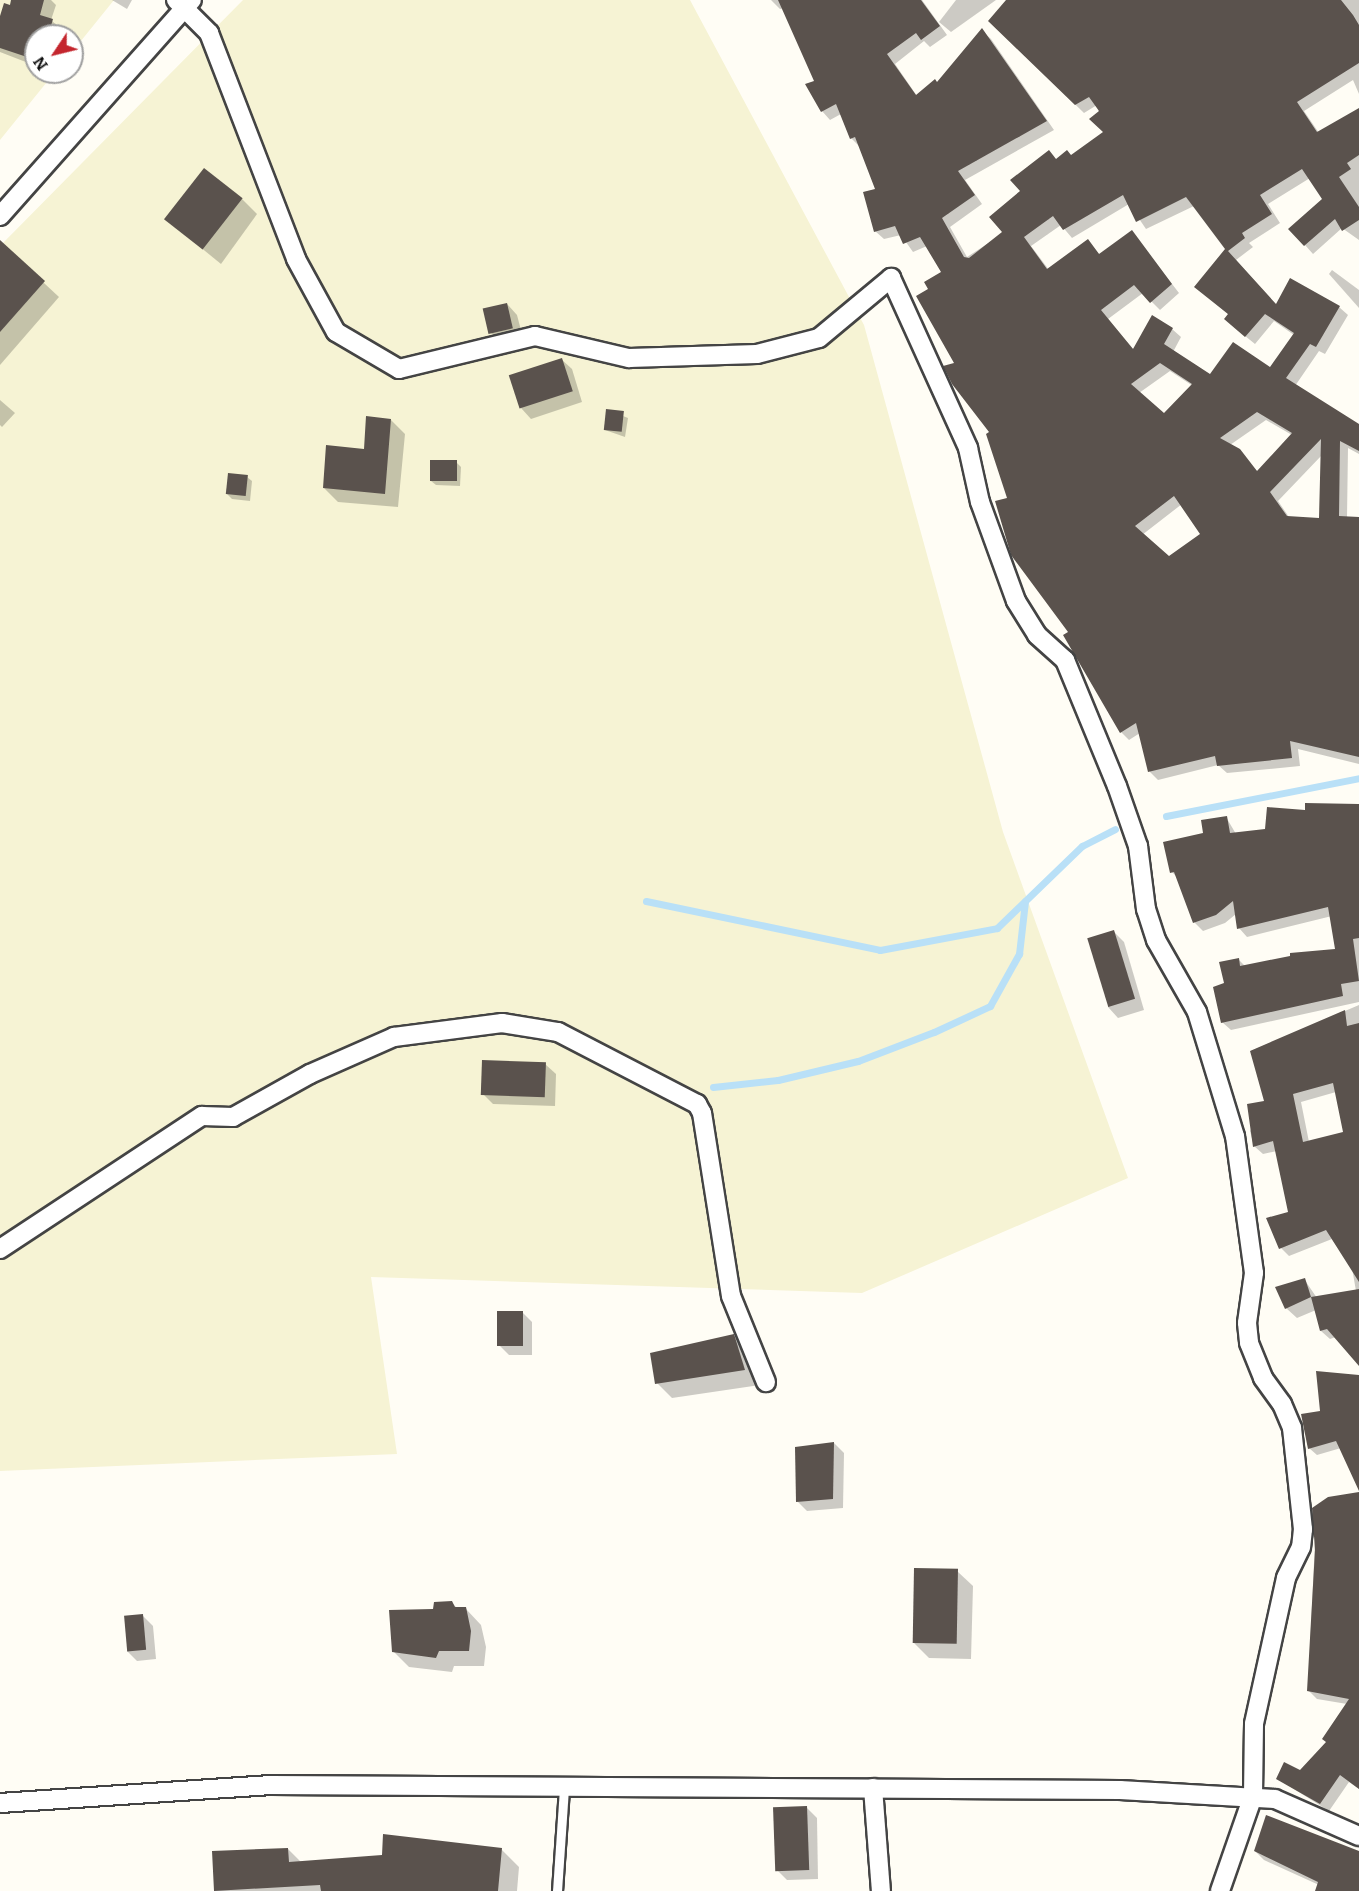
<!DOCTYPE html>
<html>
<head>
<meta charset="utf-8">
<style>
  body { margin:0 }
  #map { position:relative; width:1359px; height:1891px; overflow:hidden; background:#fffdf5; font-family:Bitter,serif }
  div>[style] { position:absolute }
  .farmland>* { inset:0; background:#f6f3d4 }
  .shadow>* { inset:0; background:#0003 }
  .stream>* { height:7px; margin:-3.5px; padding:0 3.5px; transform-origin:3.5px; border-radius:3.5px; background:#b9e0f7 }
  .building>* { inset:0; background:#5a524d; transform-origin:0 0 }
  .roads { filter:drop-shadow(2px 0 #444) drop-shadow(-2px 0 #444) drop-shadow(0 2px #444) drop-shadow(0 -2px #444) }
  .service>* { height:9px; margin:-4.5px; padding:0 4.5px; transform-origin:4.5px; border-radius:4.5px; background:#fff }
  .minor>* { height:18px; margin:-9px; padding:0 9px; transform-origin:9px; border-radius:9px; background:#fff }
  span { translate:-50% -50%; white-space:nowrap; text-align:center; line-height:1.15; -webkit-text-stroke:6px #fff; paint-order:stroke }
  .north { position:absolute; left:24px; top:24px; width:60px; height:60px; box-sizing:border-box; background:#fff; border:2px solid #a0a0a0; border-radius:50%; rotate:235deg; font-size:16px; font-weight:700; line-height:24px; text-align:center; color:#111 }
  .north::after { content:''; display:block; margin:auto; width:21px; height:27px; background:#c4262e; clip-path:polygon(50% 0,100% 100%,50% 72%,0 100%) }
</style>
</head>
<body>
<div id="map">
  <div class="farmland">
    <div style="clip-path:polygon(0 0,114px 0,72px 52px,72px 36px,36px 36px,36px 72px,55px 72px,0 140px)"></div>
    <div style="clip-path:polygon(243px 0,690px 0,864px 325px,1003px 832px,1128px 1178px,862px 1293px,371px 1277px,397px 1454px,0 1471px,0 246px)"></div>
  </div>
  <div class="shadow">
    <div style="clip-path:polygon(13px 0,51px 0,56px 5px,51px 20px,63px 31px,61px 36px,36px 36px,36px 66px,0 52px,0 21px)"></div>
    <div style="clip-path:polygon(112px 0,132px 0,127px 9px)"></div>
    <div style="clip-path:polygon(evenodd,771px 0,922px 0,947px 35px,930px 47px,924px 41px,895px 64px,917px 96px,937px 84px,982px 31px,991px 39px,1054px 130px,965px 180px,982px 204px,950px 227px,967px 257px,1004px 233px,1057px 160px,1072px 156px,1105px 133px,1097px 105px,1084px 113px,990px 21px,1008px 0,1359px 0,1359px 94px,1353px 80px,1304px 111px,1319px 133px,1359px 109px,1359px 240px,1342px 228px,1313px 254px,1305px 245px,1324px 199px,1310px 178px,1268px 204px,1280px 223px,1249px 243px,1253px 247px,1236px 260px,1277px 306px,1339px 307px,1348px 315px,1325px 354px,1319px 351px,1295px 386px,1359px 425px,1359px 454px,1348px 448px,1347px 518px,1359px 518px,1359px 764px,1298px 749px,1300px 766px,1227px 773px,1218px 765px,1158px 780px,1150px 772px,1140px 733px,1129px 740px,1121px 732px,1070px 633px,1009px 499px,991px 433px,956px 364px,930px 290px,943px 272px,927px 246px,913px 252px,901px 235px,884px 239px,875px 231px,877px 189px,860px 147px,851px 138px,841px 114px,830px 120px,822px 111px,817px 82px,783px 8px,780px 9px,771px 0,1129px 204px,1146px 229px,1194px 206px,1227px 249px,1196px 287px,1229px 315px,1234px 327px,1255px 344px,1274px 321px,1294px 335px,1270px 369px,1210px 376px,1173px 352px,1181px 337px,1172px 329px,1134px 350px,1108px 319px,1143px 293px,1160px 310px,1179px 293px,1132px 232px,1100px 255px,1088px 241px,1049px 270px,1031px 246px,1061px 225px,1072px 238px,1129px 204px,771px 0,1170px 371px,1193px 386px,1165px 415px,1139px 393px,1170px 371px,771px 0,1266px 420px,1292px 435px,1258px 472px,1230px 445px,1266px 420px,771px 0,1322px 455px,1321px 520px,1289px 517px,1278px 501px,1322px 455px,771px 0,1182px 504px,1202px 534px,1169px 557px,1142px 535px,1182px 504px)"></div>
    <div style="clip-path:polygon(956px 0,996px 0,951px 32px,939px 22px)"></div>
    <div style="clip-path:polygon(242px 199px,257px 214px,221px 264px,167px 220px)"></div>
    <div style="clip-path:polygon(0 242px,59px 297px,0 365px)"></div>
    <div style="clip-path:polygon(1332px 270px,1359px 290px,1359px 308px,1329px 274px)"></div>
    <div style="clip-path:polygon(507px 304px,517px 315px,523px 338px,501px 343px,491px 333px)"></div>
    <div style="clip-path:polygon(561px 359px,572px 369px,582px 402px,531px 419px,521px 408px)"></div>
    <div style="clip-path:polygon(0 400px,15px 413px,2px 427px,0 425px)"></div>
    <div style="clip-path:polygon(608px 410px,628px 418px,625px 437px,605px 430px)"></div>
    <div style="clip-path:polygon(391px 420px,405px 434px,398px 507px,338px 502px,324px 488px,365px 451px)"></div>
    <div style="clip-path:polygon(456px 462px,461px 467px,460px 486px,436px 485px,431px 481px)"></div>
    <div style="clip-path:polygon(247px 477px,252px 481px,250px 501px,232px 499px,227px 494px)"></div>
    <div style="clip-path:polygon(1359px 806px,1359px 1002px,1231px 1030px,1222px 1022px,1225px 984px,1238px 959px,1245px 966px,1337px 951px,1332px 916px,1247px 937px,1239px 928px,1236px 914px,1225px 923px,1203px 931px,1195px 923px,1179px 879px,1172px 872px,1226px 817px,1236px 834px,1266px 830px,1306px 812px)"></div>
    <div style="clip-path:polygon(1114px 932px,1124px 942px,1144px 1010px,1118px 1018px,1108px 1007px)"></div>
    <div style="clip-path:polygon(evenodd,1359px 1005px,1359px 1364px,1336px 1337px,1330px 1339px,1321px 1331px,1316px 1310px,1297px 1318px,1286px 1308px,1304px 1279px,1317px 1298px,1356px 1291px,1352px 1268px,1332px 1239px,1289px 1256px,1281px 1248px,1290px 1214px,1277px 1151px,1263px 1154px,1254px 1146px,1250px 1131px,1266px 1102px,1251px 1051px,1359px 1005px,1336px 1092px,1345px 1134px,1309px 1142px,1301px 1102px,1336px 1092px)"></div>
    <div style="clip-path:polygon(545px 1064px,556px 1074px,555px 1106px,493px 1104px,483px 1094px)"></div>
    <div style="clip-path:polygon(522px 1312px,532px 1322px,532px 1355px,509px 1355px,499px 1345px)"></div>
    <div style="clip-path:polygon(734px 1336px,749px 1351px,760px 1385px,672px 1398px,657px 1383px)"></div>
    <div style="clip-path:polygon(1359px 1377px,1359px 1488px,1341px 1448px,1317px 1455px,1309px 1448px,1326px 1412px)"></div>
    <div style="clip-path:polygon(834px 1443px,844px 1453px,843px 1508px,807px 1511px,797px 1501px)"></div>
    <div style="clip-path:polygon(1359px 1494px,1359px 1789px,1349px 1782px,1329px 1811px,1278px 1779px,1301px 1772px,1327px 1742px,1347px 1704px,1317px 1699px,1308px 1690px,1315px 1541px)"></div>
    <div style="clip-path:polygon(957px 1571px,973px 1586px,971px 1659px,929px 1658px,914px 1643px)"></div>
    <div style="clip-path:polygon(452px 1603px,458px 1609px,466px 1609px,481px 1625px,486px 1647px,484px 1666px,454px 1666px,452px 1672px,409px 1667px,393px 1651px,435px 1611px)"></div>
    <div style="clip-path:polygon(143px 1616px,153px 1626px,156px 1659px,137px 1661px,127px 1651px)"></div>
    <div style="clip-path:polygon(807px 1808px,817px 1818px,818px 1879px,787px 1880px,777px 1870px)"></div>
    <div style="clip-path:polygon(288px 1849px,301px 1862px,501px 1849px,519px 1867px,517px 1891px,215px 1891px,213px 1853px)"></div>
    <div style="clip-path:polygon(1255px 1851px,1359px 1853px,1359px 1891px,1316px 1891px,1319px 1885px,1264px 1860px)"></div>
  </div>
  <div class="stream">
    <div style="left:1166px;top:816px;width:197px;rotate:-11.1deg"></div>
    <div style="left:646px;top:901px;width:239px;rotate:11.8deg"></div>
    <div style="left:880px;top:950px;width:119px;rotate:-10.6deg"></div>
    <div style="left:997px;top:928px;width:118px;rotate:-44deg"></div>
    <div style="left:1082px;top:846px;width:37px;rotate:-27deg"></div>
    <div style="left:713px;top:1087px;width:65px;rotate:-6.1deg"></div>
    <div style="left:778px;top:1080px;width:82px;rotate:-13.4deg"></div>
    <div style="left:858px;top:1061px;width:81px;rotate:-20.9deg"></div>
    <div style="left:934px;top:1032px;width:62px;rotate:-24.9deg"></div>
    <div style="left:990px;top:1006px;width:60px;rotate:-60.9deg"></div>
    <div style="left:1019px;top:954px;width:53px;rotate:-83.5deg"></div>
  </div>
  <div class="building">
    <div style="clip-path:polygon(11px 0,44px 0,40px 15px,53px 19px,48px 36px,36px 36px,36px 60px,0 48px,0 16px,4px 3px,10px 5px)"></div>
    <div style="clip-path:polygon(evenodd,778px 0,921px 0,940px 26px,921px 40px,916px 33px,887px 54px,916px 95px,935px 79px,937px 82px,982px 28px,1047px 121px,958px 171px,975px 195px,942px 218px,964px 257px,969px 258px,1002px 232px,989px 217px,1020px 191px,1010px 180px,1049px 150px,1056px 159px,1067px 150px,1071px 155px,1103px 132px,1089px 119px,1099px 111px,1089px 97px,1075px 105px,988px 21px,1006px 0,1341px 0,1353px 15px,1359px 25px,1359px 63px,1297px 102px,1317px 132px,1359px 108px,1359px 155px,1347px 163px,1351px 169px,1339px 177px,1359px 207px,1359px 220px,1342px 231px,1335px 219px,1304px 246px,1288px 229px,1322px 199px,1302px 169px,1260px 195px,1272px 214px,1242px 233px,1245px 238px,1228px 251px,1276px 304px,1290px 278px,1340px 306px,1316px 347px,1310px 344px,1286px 378px,1359px 424px,1359px 451px,1340px 441px,1339px 516px,1359px 517px,1359px 757px,1290px 741px,1292px 758px,1217px 766px,1215px 756px,1148px 772px,1136px 723px,1120px 733px,1063px 635px,1068px 632px,1011px 555px,995px 501px,1007px 498px,986px 434px,989px 432px,952px 384px,943px 366px,954px 363px,916px 296px,928px 289px,924px 282px,941px 272px,920px 237px,903px 244px,895px 226px,874px 232px,863px 192px,875px 189px,855px 137px,850px 139px,836px 104px,821px 112px,805px 84px,814px 81px,778px 0,1123px 195px,1136px 222px,1186px 197px,1225px 249px,1194px 287px,1228px 314px,1224px 319px,1245px 337px,1265px 314px,1294px 333px,1270px 367px,1233px 342px,1210px 374px,1164px 344px,1173px 328px,1152px 315px,1133px 349px,1101px 310px,1134px 285px,1150px 303px,1172px 284px,1132px 230px,1099px 254px,1088px 239px,1047px 269px,1024px 237px,1053px 216px,1063px 230px,1123px 195px,778px 0,1160px 363px,1192px 384px,1164px 413px,1131px 384px,1160px 363px,778px 0,1257px 412px,1292px 433px,1257px 471px,1240px 449px,1220px 438px,1257px 412px,778px 0,1321px 439px,1319px 518px,1287px 516px,1270px 492px,1321px 439px,778px 0,1174px 496px,1200px 534px,1169px 556px,1135px 526px,1174px 496px)"></div>
    <div style="left:204px;top:168px;width:49px;height:65px;rotate:38deg"></div>
    <div style="clip-path:polygon(0 240px,45px 281px,0 332px)"></div>
    <div style="left:507px;top:303px;width:26px;height:25px;rotate:77deg"></div>
    <div style="left:562px;top:358px;width:35px;height:56px;rotate:72deg"></div>
    <div style="left:606px;top:409px;width:18px;height:21px;rotate:6deg"></div>
    <div style="clip-path:polygon(366px 416px,391px 419px,385px 494px,323px 488px,326px 445px,364px 449px)"></div>
    <div style="left:430px;top:460px;width:27px;height:21px"></div>
    <div style="left:228px;top:473px;width:20px;height:21px;rotate:6deg"></div>
    <div style="clip-path:polygon(1305px 803px,1359px 804px,1359px 938px,1353px 939px,1359px 981px,1341px 984px,1343px 996px,1221px 1023px,1213px 987px,1224px 983px,1219px 962px,1239px 958px,1240px 966px,1290px 956px,1290px 953px,1335px 949px,1328px 907px,1237px 929px,1233px 901px,1216px 915px,1193px 923px,1174px 872px,1170px 873px,1163px 842px,1203px 833px,1201px 820px,1227px 816px,1230px 833px,1265px 829px,1267px 807px,1305px 810px)"></div>
    <div style="left:1114px;top:930px;width:72px;height:28px;rotate:73deg"></div>
    <div style="clip-path:polygon(evenodd,1345px 1010px,1347px 1026px,1359px 1023px,1359px 1282px,1326px 1230px,1279px 1249px,1266px 1218px,1288px 1212px,1273px 1141px,1253px 1147px,1247px 1104px,1264px 1101px,1250px 1051px,1345px 1010px,1333px 1083px,1343px 1132px,1303px 1142px,1293px 1094px,1333px 1083px)"></div>
    <div style="left:482px;top:1060px;width:64px;height:35px;rotate:2deg"></div>
    <div style="clip-path:polygon(1305px 1278px,1311px 1297px,1285px 1309px,1275px 1287px)"></div>
    <div style="clip-path:polygon(1359px 1289px,1359px 1366px,1327px 1329px,1320px 1331px,1311px 1297px)"></div>
    <div style="left:497px;top:1311px;width:26px;height:35px"></div>
    <div style="clip-path:polygon(734px 1334px,745px 1370px,655px 1384px,650px 1353px)"></div>
    <div style="clip-path:polygon(1316px 1371px,1359px 1375px,1359px 1491px,1336px 1441px,1308px 1449px,1301px 1414px,1320px 1411px)"></div>
    <div style="clip-path:polygon(834px 1442px,833px 1499px,796px 1502px,795px 1447px)"></div>
    <div style="clip-path:polygon(1359px 1492px,1359px 1789px,1340px 1775px,1320px 1804px,1276px 1779px,1284px 1762px,1300px 1770px,1326px 1742px,1322px 1739px,1349px 1699px,1307px 1691px,1315px 1550px,1312px 1508px,1328px 1497px)"></div>
    <div style="left:914px;top:1568px;width:44px;height:75px;rotate:1deg"></div>
    <div style="clip-path:polygon(452px 1601px,455px 1607px,466px 1607px,471px 1631px,469px 1651px,439px 1651px,436px 1658px,392px 1652px,389px 1610px,433px 1609px,434px 1602px)"></div>
    <div style="left:143px;top:1614px;width:36px;height:19px;rotate:85deg"></div>
    <div style="left:807px;top:1806px;width:64px;height:34px;rotate:88deg"></div>
    <div style="clip-path:polygon(1266px 1815px,1359px 1851px,1359px 1891px,1315px 1891px,1318px 1882px,1254px 1851px)"></div>
    <div style="clip-path:polygon(383px 1834px,502px 1848px,498px 1891px,321px 1891px,320px 1885px,214px 1891px,212px 1851px,288px 1848px,289px 1862px,382px 1855px)"></div>
  </div>
  <div class="roads">
    <div class="service">
      <div style="left:557px;top:1891px;width:102px;rotate:-86.1deg"></div>
    </div>
    <div class="minor">
      <div style="left:176px;top:0;width:47px;rotate:45deg"></div>
      <div style="left:209px;top:33px;width:242px;rotate:68.9deg"></div>
      <div style="left:296px;top:259px;width:83px;rotate:61.3deg"></div>
      <div style="left:336px;top:332px;width:73px;rotate:30.4deg"></div>
      <div style="left:399px;top:369px;width:140px;rotate:-13.6deg"></div>
      <div style="left:535px;top:336px;width:97px;rotate:13.2deg"></div>
      <div style="left:629px;top:358px;width:128px;rotate:-1.8deg"></div>
      <div style="left:757px;top:354px;width:64px;rotate:-14.5deg"></div>
      <div style="left:819px;top:338px;width:94px;rotate:-39.8deg"></div>
      <div style="left:891px;top:278px;width:187px;rotate:65.6deg"></div>
      <div style="left:968px;top:448px;width:55px;rotate:77.5deg"></div>
      <div style="left:980px;top:502px;width:105px;rotate:70deg"></div>
      <div style="left:1016px;top:601px;width:40px;rotate:58deg"></div>
      <div style="left:1037px;top:635px;width:38px;rotate:42deg"></div>
      <div style="left:1065px;top:660px;width:136px;rotate:67.6deg"></div>
      <div style="left:1117px;top:786px;width:64px;rotate:70.7deg"></div>
      <div style="left:1138px;top:846px;width:64px;rotate:82.8deg"></div>
      <div style="left:1146px;top:909px;width:33px;rotate:72deg"></div>
      <div style="left:1156px;top:940px;width:83px;rotate:60.3deg"></div>
      <div style="left:1197px;top:1012px;width:130px;rotate:73deg"></div>
      <div style="left:1235px;top:1136px;width:138px;rotate:82.1deg"></div>
      <div style="left:1254px;top:1273px;width:50px;rotate:98deg"></div>
      <div style="left:1247px;top:1323px;width:20px;rotate:84deg"></div>
      <div style="left:1249px;top:1343px;width:38px;rotate:68deg"></div>
      <div style="left:1263px;top:1378px;width:32px;rotate:54deg"></div>
      <div style="left:1282px;top:1404px;width:26px;rotate:67deg"></div>
      <div style="left:1292px;top:1428px;width:102px;rotate:83.8deg"></div>
      <div style="left:1303px;top:1529px;width:18px;rotate:96deg"></div>
      <div style="left:1301px;top:1547px;width:34px;rotate:116deg"></div>
      <div style="left:1286px;top:1578px;width:149px;rotate:102.4deg"></div>
      <div style="left:1254px;top:1724px;width:72px;rotate:90.8deg"></div>
      <div style="left:1253px;top:1796px;width:101px;rotate:109.2deg"></div>
      <div style="left:0;top:216px;width:289px;rotate:-48.4deg"></div>
      <div style="left:0;top:1249px;width:242px;rotate:-33.4deg"></div>
      <div style="left:202px;top:1116px;width:31px;rotate:2deg"></div>
      <div style="left:233px;top:1117px;width:88px;rotate:-29.2deg"></div>
      <div style="left:310px;top:1074px;width:92px;rotate:-23.8deg"></div>
      <div style="left:394px;top:1037px;width:109px;rotate:-7.4deg"></div>
      <div style="left:502px;top:1023px;width:57px;rotate:9.1deg"></div>
      <div style="left:558px;top:1032px;width:157px;rotate:27.4deg"></div>
      <div style="left:697px;top:1104px;width:10px;rotate:61deg"></div>
      <div style="left:702px;top:1113px;width:185px;rotate:81deg"></div>
      <div style="left:731px;top:1296px;width:93px;rotate:67.9deg"></div>
      <div style="left:873px;top:1788px;width:103px;rotate:85.6deg"></div>
      <div style="left:0;top:1803px;width:273px;rotate:-3.8deg"></div>
      <div style="left:272px;top:1785px;width:848px;rotate:0.34deg"></div>
      <div style="left:1120px;top:1790px;width:155px;rotate:3.3deg"></div>
      <div style="left:1275px;top:1799px;width:92px;rotate:23.8deg"></div>
    </div>
  </div>
  <div class="north">N</div>
</div>
</body>
</html>
